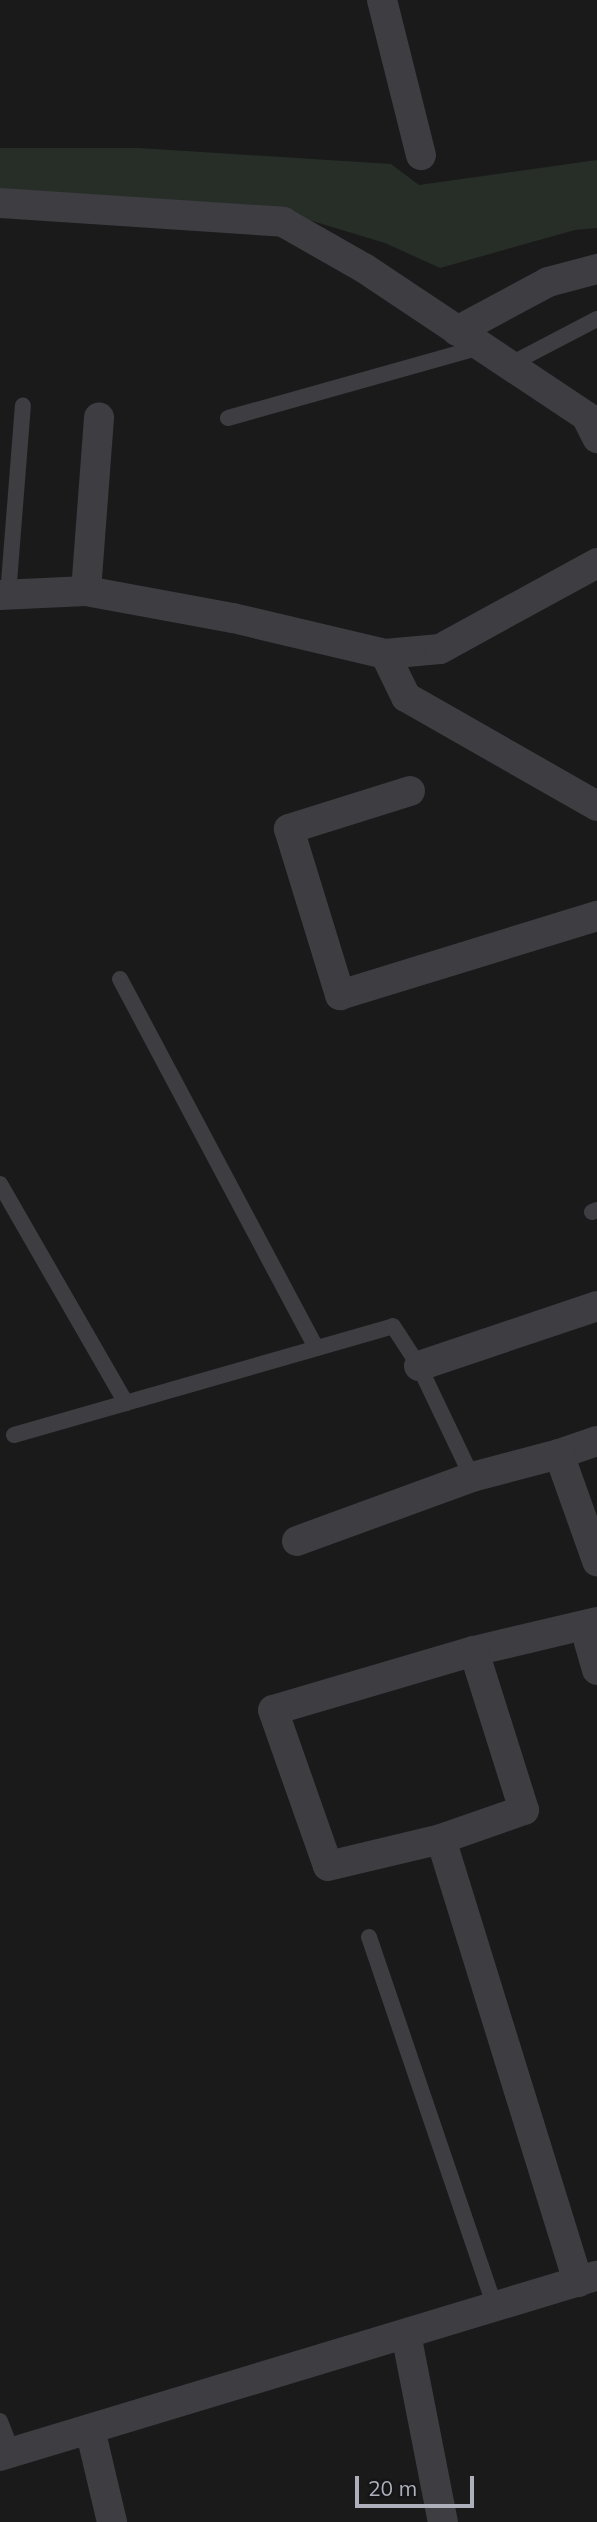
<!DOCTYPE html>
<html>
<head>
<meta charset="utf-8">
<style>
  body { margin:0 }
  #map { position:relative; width:597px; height:2522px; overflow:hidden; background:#1a1a1b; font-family:Mulish,sans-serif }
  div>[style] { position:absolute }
  .green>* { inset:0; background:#262e27 }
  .service>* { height:16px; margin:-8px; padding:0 8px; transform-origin:8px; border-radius:8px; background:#3d3d42 }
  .minor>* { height:30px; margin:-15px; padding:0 15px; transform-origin:15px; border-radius:15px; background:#3d3d42 }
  span { translate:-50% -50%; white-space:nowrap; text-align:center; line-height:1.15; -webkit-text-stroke:6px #151517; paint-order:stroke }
  .scale { position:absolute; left:355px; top:2476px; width:119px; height:32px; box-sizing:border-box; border:4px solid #adb0ba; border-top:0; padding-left:9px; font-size:21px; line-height:24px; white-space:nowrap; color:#adb0ba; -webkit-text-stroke:5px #151517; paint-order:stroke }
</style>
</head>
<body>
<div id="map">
  <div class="green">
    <div style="clip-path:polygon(0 148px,139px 148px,391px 164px,419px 185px,597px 160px,597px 228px,575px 230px,440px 268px,385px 243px,259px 205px,0 200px)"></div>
  </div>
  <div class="service">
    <div style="left:509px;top:365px;width:99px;rotate:-27.6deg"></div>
    <div style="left:228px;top:418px;width:263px;rotate:-15.7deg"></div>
    <div style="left:8px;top:595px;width:190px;rotate:-85.5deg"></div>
    <div style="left:120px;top:979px;width:418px;rotate:62deg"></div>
    <div style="left:0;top:1184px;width:253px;rotate:60.1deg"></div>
    <div style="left:592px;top:1212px;width:5px;rotate:-22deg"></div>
    <div style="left:14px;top:1435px;width:394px;rotate:-16deg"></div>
    <div style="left:393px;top:1326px;width:48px;rotate:57deg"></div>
    <div style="left:419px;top:1366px;width:123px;rotate:64.5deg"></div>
    <div style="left:369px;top:1937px;width:391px;rotate:71.2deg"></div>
    <div style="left:0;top:2421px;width:34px;rotate:69deg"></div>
  </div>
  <div class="minor">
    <div style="left:382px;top:0;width:160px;rotate:75.9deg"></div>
    <div style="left:0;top:203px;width:284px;rotate:3.8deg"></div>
    <div style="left:283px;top:222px;width:93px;rotate:29.6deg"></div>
    <div style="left:364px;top:268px;width:267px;rotate:33.7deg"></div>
    <div style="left:586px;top:416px;width:25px;rotate:63deg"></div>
    <div style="left:457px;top:331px;width:103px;rotate:-28.3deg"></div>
    <div style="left:548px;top:282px;width:51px;rotate:-14.9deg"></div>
    <div style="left:86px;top:591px;width:174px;rotate:-85.7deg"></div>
    <div style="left:0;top:595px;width:86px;rotate:-2.7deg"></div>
    <div style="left:86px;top:591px;width:149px;rotate:10.4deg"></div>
    <div style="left:233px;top:618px;width:156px;rotate:13.3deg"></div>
    <div style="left:385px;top:654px;width:55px;rotate:-5.2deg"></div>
    <div style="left:440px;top:649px;width:179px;rotate:-28.7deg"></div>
    <div style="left:385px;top:654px;width:48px;rotate:64deg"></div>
    <div style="left:406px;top:697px;width:220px;rotate:29.7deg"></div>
    <div style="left:410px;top:791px;width:127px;rotate:162.6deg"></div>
    <div style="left:289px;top:829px;width:174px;rotate:72.9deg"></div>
    <div style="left:340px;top:995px;width:269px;rotate:-17.1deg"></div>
    <div style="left:419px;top:1366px;width:188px;rotate:-18.6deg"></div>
    <div style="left:597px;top:1441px;width:40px;rotate:161.1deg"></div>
    <div style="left:559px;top:1454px;width:114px;rotate:70.4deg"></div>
    <div style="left:297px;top:1541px;width:186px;rotate:-20.1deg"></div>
    <div style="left:472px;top:1477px;width:90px;rotate:-14.8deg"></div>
    <div style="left:597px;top:1630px;width:14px;rotate:124deg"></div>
    <div style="left:589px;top:1642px;width:29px;rotate:74deg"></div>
    <div style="left:474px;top:1651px;width:126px;rotate:-13.3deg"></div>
    <div style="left:441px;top:1839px;width:88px;rotate:-19.3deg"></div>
    <div style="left:524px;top:1810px;width:167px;rotate:-107.5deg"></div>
    <div style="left:474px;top:1651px;width:209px;rotate:163.6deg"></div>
    <div style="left:273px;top:1710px;width:165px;rotate:70.6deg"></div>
    <div style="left:328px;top:1866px;width:116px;rotate:-13.4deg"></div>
    <div style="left:441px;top:1839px;width:464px;rotate:72.8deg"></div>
    <div style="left:406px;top:2334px;width:192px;rotate:78.9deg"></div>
    <div style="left:90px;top:2429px;width:96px;rotate:76.7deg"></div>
    <div style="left:0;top:2456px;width:623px;rotate:-16.81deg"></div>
  </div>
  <div class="scale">20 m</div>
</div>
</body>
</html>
